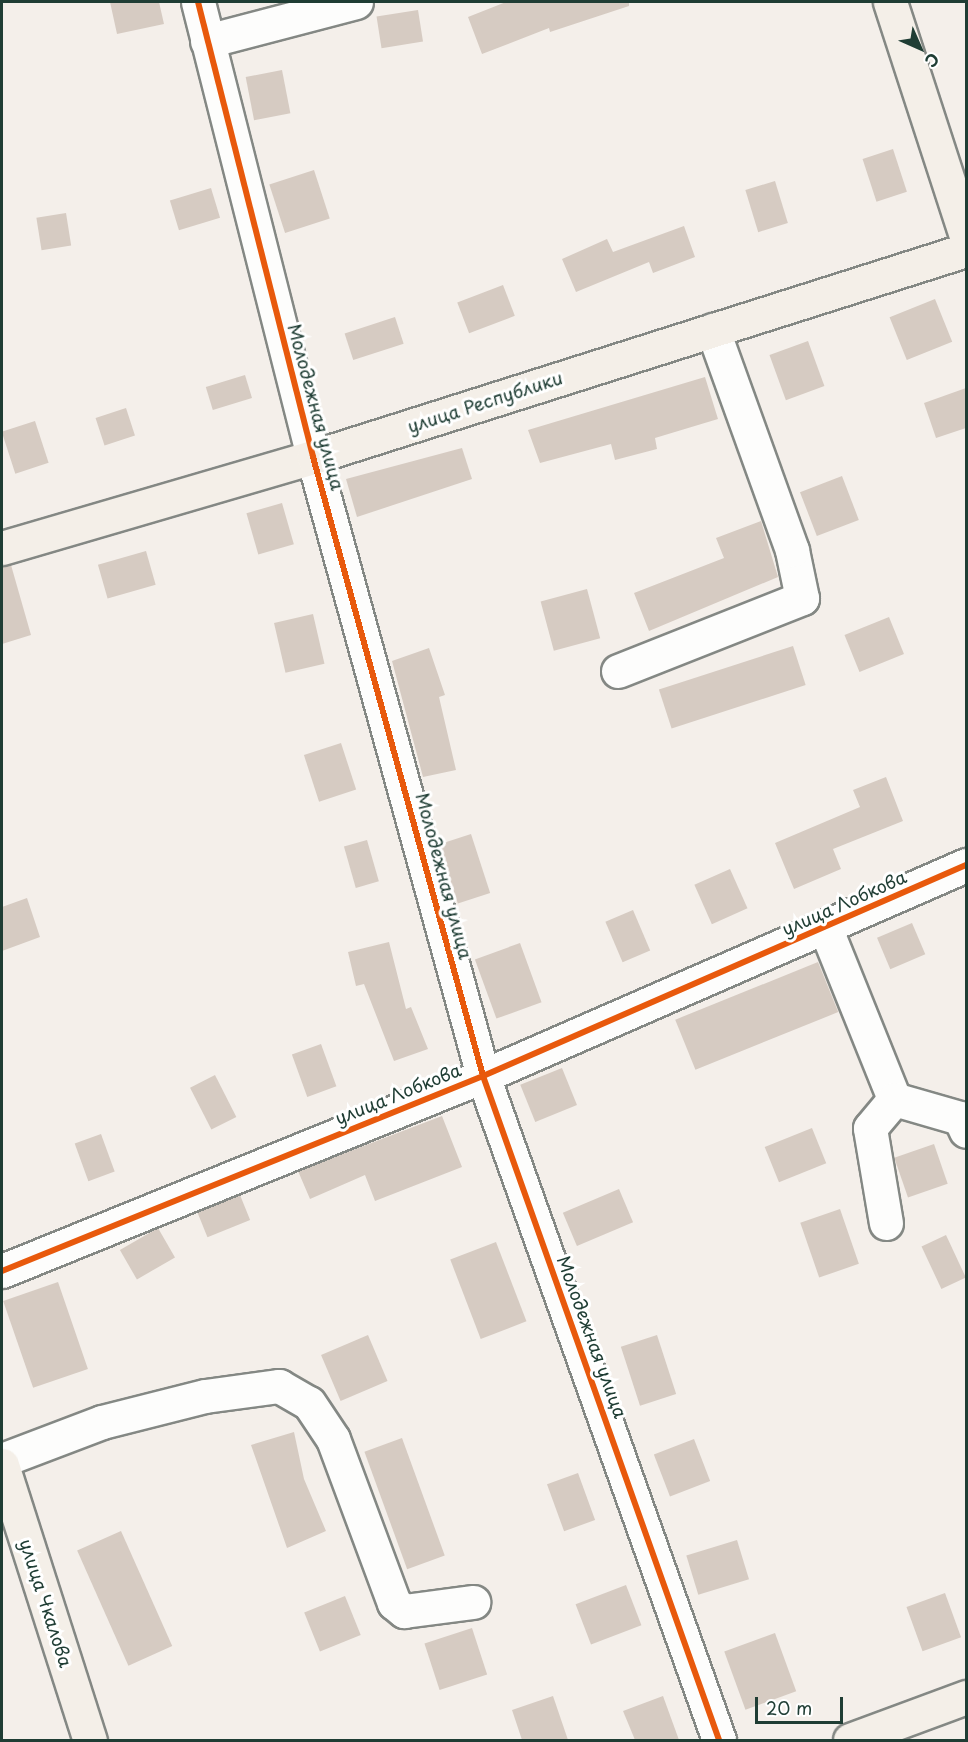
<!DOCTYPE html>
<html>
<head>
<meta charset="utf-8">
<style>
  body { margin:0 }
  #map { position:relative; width:968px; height:1742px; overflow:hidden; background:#f4efea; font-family:"Playpen Sans",sans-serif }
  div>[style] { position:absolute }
  .building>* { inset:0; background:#d6cbc2; transform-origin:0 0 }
  .roads { filter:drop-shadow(2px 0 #848884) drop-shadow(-2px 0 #848884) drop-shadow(0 2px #848884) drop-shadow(0 -2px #848884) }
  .minor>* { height:33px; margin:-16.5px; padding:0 16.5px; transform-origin:16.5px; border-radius:16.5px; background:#fdfdfc }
  .major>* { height:33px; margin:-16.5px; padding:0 16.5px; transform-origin:16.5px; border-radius:16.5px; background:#f4efe8 }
  .cycleway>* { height:6px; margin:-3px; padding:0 3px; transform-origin:3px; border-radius:3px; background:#e8590c }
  span { translate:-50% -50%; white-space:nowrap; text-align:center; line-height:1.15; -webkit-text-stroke:6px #fff; paint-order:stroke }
  .street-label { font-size:18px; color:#1f3d34 }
  .frame { position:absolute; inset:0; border:3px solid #1f3d34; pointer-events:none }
  .north { position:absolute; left:890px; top:18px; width:60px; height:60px; -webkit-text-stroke:4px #fff; paint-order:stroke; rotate:135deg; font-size:16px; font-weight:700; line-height:24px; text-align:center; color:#1f3d34 }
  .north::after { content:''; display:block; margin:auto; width:21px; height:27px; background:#1f3d34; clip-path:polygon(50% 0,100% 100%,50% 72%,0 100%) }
  .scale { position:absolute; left:755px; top:1697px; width:88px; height:27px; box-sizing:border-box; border:3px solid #1f3d34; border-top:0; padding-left:8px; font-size:18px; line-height:21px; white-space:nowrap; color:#1f3d34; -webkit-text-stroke:4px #fff; paint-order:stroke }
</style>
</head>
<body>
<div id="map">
  <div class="building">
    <div style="clip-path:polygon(110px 2px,159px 2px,164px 24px,117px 34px)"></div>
    <div style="clip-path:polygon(506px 2px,629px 2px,629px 6px,550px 32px,549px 28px,482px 54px,468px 17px)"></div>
    <div style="left:418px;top:10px;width:32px;height:42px;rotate:81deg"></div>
    <div style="left:282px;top:70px;width:44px;height:37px;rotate:79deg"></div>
    <div style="left:893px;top:149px;width:45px;height:32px;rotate:72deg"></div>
    <div style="left:314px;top:170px;width:51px;height:47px;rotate:72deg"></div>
    <div style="left:775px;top:181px;width:44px;height:31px;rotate:73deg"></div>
    <div style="left:211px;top:188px;width:31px;height:43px;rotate:73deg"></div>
    <div style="left:66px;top:213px;width:33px;height:30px;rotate:81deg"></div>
    <div style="clip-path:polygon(684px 226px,695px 257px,653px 273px,649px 262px,576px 292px,562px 259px,607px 239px,613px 252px)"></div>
    <div style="left:503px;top:285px;width:33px;height:49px;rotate:69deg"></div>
    <div style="left:935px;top:299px;width:46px;height:49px;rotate:68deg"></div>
    <div style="left:395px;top:317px;width:28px;height:53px;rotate:72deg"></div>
    <div style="left:808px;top:341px;width:48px;height:41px;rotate:70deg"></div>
    <div style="left:245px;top:375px;width:24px;height:41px;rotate:73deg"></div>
    <div style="clip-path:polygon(705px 377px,718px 419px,655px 438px,657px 449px,615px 460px,611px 444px,540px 463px,528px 430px)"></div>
    <div style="clip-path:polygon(966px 388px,966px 428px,936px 438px,924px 403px)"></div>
    <div style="left:126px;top:408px;width:29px;height:32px;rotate:72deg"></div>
    <div style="left:35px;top:421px;width:44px;height:35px;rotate:72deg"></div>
    <div style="clip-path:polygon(462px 448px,472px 479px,357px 517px,346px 479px)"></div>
    <div style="left:842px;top:476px;width:47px;height:45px;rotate:69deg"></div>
    <div style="left:282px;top:503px;width:43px;height:37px;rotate:74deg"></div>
    <div style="clip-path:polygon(761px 521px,778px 577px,649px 631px,634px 593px,724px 558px,716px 538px)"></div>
    <div style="left:146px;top:551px;width:35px;height:50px;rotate:74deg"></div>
    <div style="clip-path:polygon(11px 565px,31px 635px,2px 644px,2px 566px)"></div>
    <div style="left:587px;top:589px;width:51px;height:48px;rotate:75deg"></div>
    <div style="left:313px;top:614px;width:51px;height:40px;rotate:77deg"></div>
    <div style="left:889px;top:617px;width:40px;height:48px;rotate:68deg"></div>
    <div style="left:793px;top:646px;width:41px;height:141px;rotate:72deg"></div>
    <div style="clip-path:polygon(429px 648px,445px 695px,439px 697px,456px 770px,423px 777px,392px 661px)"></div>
    <div style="left:341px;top:743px;width:49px;height:39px;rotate:72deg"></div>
    <div style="clip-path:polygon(886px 777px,903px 821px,833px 849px,841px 869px,794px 889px,775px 843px,860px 807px,853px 790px)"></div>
    <div style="left:471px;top:834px;width:62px;height:34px;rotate:72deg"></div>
    <div style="left:367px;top:840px;width:43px;height:24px;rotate:74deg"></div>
    <div style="left:730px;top:869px;width:43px;height:39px;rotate:66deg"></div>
    <div style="clip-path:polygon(27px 898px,40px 937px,2px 951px,2px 907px)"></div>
    <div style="left:633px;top:910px;width:44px;height:30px;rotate:67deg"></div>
    <div style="left:912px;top:923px;width:34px;height:38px;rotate:67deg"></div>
    <div style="clip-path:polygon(389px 942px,406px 1009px,411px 1007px,428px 1049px,394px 1061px,364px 984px,356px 986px,348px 952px)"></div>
    <div style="left:520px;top:943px;width:63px;height:48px;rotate:70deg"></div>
    <div style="left:818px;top:962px;width:54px;height:154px;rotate:68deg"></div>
    <div style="left:321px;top:1044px;width:45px;height:31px;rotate:70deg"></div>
    <div style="left:562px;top:1068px;width:40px;height:45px;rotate:68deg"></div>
    <div style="left:215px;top:1075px;width:47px;height:28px;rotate:63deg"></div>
    <div style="clip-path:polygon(442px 1116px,462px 1167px,375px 1201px,365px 1175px,310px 1199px,298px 1171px)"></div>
    <div style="left:812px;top:1128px;width:38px;height:51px;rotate:68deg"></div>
    <div style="left:101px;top:1134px;width:40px;height:28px;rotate:70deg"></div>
    <div style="left:934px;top:1144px;width:42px;height:42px;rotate:71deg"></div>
    <div style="left:619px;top:1189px;width:36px;height:61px;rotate:67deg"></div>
    <div style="left:240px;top:1195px;width:27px;height:46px;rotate:68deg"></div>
    <div style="left:840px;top:1209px;width:58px;height:42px;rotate:71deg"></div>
    <div style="left:158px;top:1228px;width:34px;height:44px;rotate:60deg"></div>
    <div style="left:946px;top:1235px;width:47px;height:27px;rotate:65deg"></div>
    <div style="left:496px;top:1242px;width:85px;height:49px;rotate:69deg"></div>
    <div style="left:58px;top:1282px;width:92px;height:58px;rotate:71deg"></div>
    <div style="left:368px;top:1335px;width:50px;height:51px;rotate:67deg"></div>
    <div style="left:657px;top:1335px;width:62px;height:38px;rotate:72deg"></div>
    <div style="clip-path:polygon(294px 1432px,304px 1479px,326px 1531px,287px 1548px,251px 1445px)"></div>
    <div style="left:402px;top:1438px;width:125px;height:40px;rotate:70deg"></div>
    <div style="left:694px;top:1439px;width:45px;height:43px;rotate:69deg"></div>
    <div style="left:578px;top:1473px;width:50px;height:33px;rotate:70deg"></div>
    <div style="left:121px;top:1531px;width:126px;height:48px;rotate:66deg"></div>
    <div style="left:737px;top:1540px;width:41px;height:53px;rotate:73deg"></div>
    <div style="left:626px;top:1585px;width:43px;height:54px;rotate:69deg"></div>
    <div style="left:945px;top:1593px;width:47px;height:41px;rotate:70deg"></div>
    <div style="left:345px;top:1596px;width:42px;height:44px;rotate:68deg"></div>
    <div style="left:472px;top:1628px;width:49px;height:50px;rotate:72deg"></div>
    <div style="left:775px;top:1633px;width:62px;height:54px;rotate:70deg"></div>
    <div style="clip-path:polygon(553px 1696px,568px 1740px,522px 1740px,512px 1710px)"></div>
    <div style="clip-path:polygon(663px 1696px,679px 1740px,635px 1740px,623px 1711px)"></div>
  </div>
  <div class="roads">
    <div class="minor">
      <div style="left:198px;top:2px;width:469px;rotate:75.8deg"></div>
      <div style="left:313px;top:457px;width:642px;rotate:74.64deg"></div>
      <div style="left:483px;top:1076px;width:705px;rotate:70.43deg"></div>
      <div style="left:207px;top:41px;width:154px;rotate:-14.7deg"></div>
      <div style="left:618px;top:671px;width:198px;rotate:-21.6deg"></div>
      <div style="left:802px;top:598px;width:49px;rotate:-101.8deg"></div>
      <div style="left:792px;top:550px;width:234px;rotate:-109.8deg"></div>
      <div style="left:825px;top:927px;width:185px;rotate:68.1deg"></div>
      <div style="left:894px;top:1099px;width:69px;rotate:16.1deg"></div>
      <div style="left:960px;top:1118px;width:14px;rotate:65deg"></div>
      <div style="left:886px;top:1223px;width:96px;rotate:-99.6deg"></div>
      <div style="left:870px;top:1128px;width:38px;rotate:-50deg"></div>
      <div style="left:2px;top:1271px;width:519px;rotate:-22.07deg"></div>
      <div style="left:483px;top:1076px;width:527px;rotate:-23.6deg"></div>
      <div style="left:2px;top:1460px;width:107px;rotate:-20.8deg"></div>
      <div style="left:102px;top:1422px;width:106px;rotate:-14.2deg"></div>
      <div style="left:205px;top:1396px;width:75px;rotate:-7.7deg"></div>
      <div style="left:279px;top:1386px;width:34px;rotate:30deg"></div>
      <div style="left:309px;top:1403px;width:43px;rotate:56.3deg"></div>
      <div style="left:333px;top:1439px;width:175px;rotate:69.6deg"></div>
      <div style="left:394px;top:1603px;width:13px;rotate:39deg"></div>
      <div style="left:404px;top:1611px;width:70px;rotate:-7.4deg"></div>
    </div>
    <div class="major">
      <div style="left:890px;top:2px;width:246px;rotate:72deg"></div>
      <div style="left:2px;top:548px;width:324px;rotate:-16.3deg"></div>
      <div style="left:313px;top:457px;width:685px;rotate:-17.59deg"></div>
      <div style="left:2px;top:1465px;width:289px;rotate:72.3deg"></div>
      <div style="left:850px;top:1740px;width:124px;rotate:-20.3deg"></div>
    </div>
  </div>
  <div class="cycleway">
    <div style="left:198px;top:2px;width:469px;rotate:75.8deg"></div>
    <div style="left:313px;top:457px;width:642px;rotate:74.64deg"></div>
    <div style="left:483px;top:1076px;width:705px;rotate:70.43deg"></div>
    <div style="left:2px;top:1271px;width:519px;rotate:-22.07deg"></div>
    <div style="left:483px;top:1076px;width:527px;rotate:-23.6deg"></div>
  </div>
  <div class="street-label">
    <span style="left:485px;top:402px;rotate:-18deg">улица Республики</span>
    <span style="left:316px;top:407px;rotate:75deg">Молодежная улица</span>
    <span style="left:444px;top:876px;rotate:75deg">Молодежная улица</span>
    <span style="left:844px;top:903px;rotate:-24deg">улица Лобкова</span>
    <span style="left:398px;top:1094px;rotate:-22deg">улица Лобкова</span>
    <span style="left:592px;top:1337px;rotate:70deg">Молодежная улица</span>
    <span style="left:46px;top:1603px;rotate:72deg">улица Чкалова</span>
  </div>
  <div class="frame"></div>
  <div class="north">С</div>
  <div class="scale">20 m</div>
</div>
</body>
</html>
